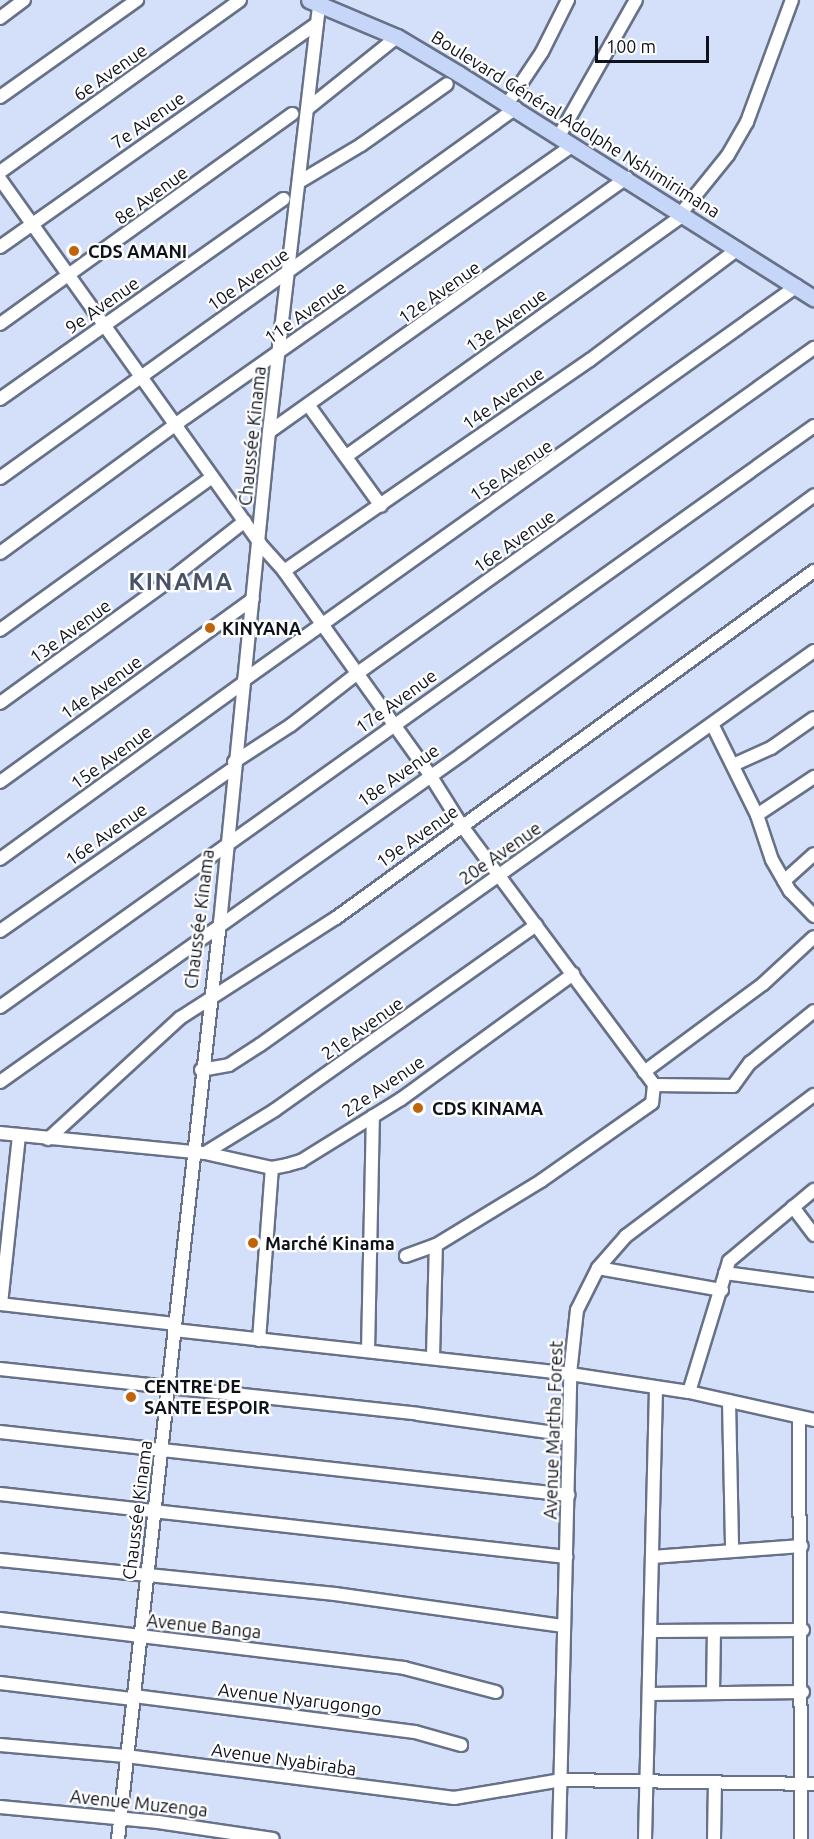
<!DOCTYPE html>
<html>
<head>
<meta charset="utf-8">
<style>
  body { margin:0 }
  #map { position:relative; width:814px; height:1839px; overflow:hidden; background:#d4e0fa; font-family:Ubuntu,sans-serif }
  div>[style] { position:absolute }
  .stream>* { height:2px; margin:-1px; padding:0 1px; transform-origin:1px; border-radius:1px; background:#708dcf }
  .roads { filter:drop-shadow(2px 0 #677188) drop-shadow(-2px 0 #677188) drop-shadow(0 2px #677188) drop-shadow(0 -2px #677188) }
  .minor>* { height:12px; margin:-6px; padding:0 6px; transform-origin:6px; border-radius:6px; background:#fff }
  .major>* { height:15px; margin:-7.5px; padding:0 7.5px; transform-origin:7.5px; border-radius:7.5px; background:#c5d6f8 }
  .dots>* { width:16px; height:16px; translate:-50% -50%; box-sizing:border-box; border:3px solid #fff; border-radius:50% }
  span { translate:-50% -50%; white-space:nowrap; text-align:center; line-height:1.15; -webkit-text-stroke:4.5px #fff; paint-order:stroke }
  .street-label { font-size:18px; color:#0e121b }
  .poi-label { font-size:18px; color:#0e121b; font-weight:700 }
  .left { translate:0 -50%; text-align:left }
  .district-label { font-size:24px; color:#485268; font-weight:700; letter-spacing:1.5px }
  .scale { position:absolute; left:595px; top:36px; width:114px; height:27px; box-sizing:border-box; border:3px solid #0e121b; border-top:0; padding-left:8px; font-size:18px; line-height:21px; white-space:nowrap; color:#0e121b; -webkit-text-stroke:4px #fff; paint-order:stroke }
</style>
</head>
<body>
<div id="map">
  <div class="stream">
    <div style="left:580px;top:1291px;width:12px;rotate:-66deg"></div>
    <div style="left:562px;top:1370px;width:58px;rotate:-81deg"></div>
  </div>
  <div class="roads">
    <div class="minor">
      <div style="left:0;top:18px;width:30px;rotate:-37deg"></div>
      <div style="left:0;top:97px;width:168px;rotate:-35.3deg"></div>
      <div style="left:508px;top:103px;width:61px;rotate:-56.3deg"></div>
      <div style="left:542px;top:52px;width:58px;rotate:-63.4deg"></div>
      <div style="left:307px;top:109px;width:115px;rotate:-38.7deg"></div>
      <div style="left:559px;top:136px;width:156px;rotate:-60.5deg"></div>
      <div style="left:0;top:172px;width:295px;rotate:-35.6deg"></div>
      <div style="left:0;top:179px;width:448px;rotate:54.5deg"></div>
      <div style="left:260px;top:544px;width:36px;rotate:48deg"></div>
      <div style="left:284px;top:571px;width:251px;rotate:54.4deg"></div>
      <div style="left:430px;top:775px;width:60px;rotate:57.9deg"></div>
      <div style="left:462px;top:826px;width:322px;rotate:53.4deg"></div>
      <div style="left:654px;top:1085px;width:18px;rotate:96deg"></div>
      <div style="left:652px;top:1103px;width:136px;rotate:144.9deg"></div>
      <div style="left:541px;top:1181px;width:123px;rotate:148.6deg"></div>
      <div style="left:436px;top:1245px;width:32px;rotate:160deg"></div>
      <div style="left:299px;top:182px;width:72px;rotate:-30.8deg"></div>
      <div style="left:361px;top:145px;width:105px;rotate:-35.3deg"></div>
      <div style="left:682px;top:212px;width:73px;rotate:-51.1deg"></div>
      <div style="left:728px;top:155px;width:38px;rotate:-60deg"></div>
      <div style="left:747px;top:122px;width:130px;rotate:-69.8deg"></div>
      <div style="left:0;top:247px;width:388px;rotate:-35.2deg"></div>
      <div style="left:0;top:324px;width:360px;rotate:-35.7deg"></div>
      <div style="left:0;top:399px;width:347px;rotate:-35.2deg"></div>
      <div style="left:309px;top:406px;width:123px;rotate:54.2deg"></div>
      <div style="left:269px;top:432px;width:439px;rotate:-35.4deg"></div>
      <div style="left:348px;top:455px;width:414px;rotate:-35.6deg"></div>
      <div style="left:0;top:478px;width:635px;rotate:-35.64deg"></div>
      <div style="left:0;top:553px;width:230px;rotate:-36.2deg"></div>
      <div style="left:186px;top:417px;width:473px;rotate:-35.1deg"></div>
      <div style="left:284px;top:571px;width:372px;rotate:-34.6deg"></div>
      <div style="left:590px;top:360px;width:185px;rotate:-36.9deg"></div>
      <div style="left:0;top:630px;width:261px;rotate:-35.8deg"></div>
      <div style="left:244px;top:680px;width:679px;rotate:-35.47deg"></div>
      <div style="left:0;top:703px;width:205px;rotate:-35.9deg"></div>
      <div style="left:166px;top:583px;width:100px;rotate:-38.1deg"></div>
      <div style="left:712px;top:724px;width:102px;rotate:63.7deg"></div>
      <div style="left:757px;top:815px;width:47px;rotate:71.6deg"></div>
      <div style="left:772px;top:860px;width:36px;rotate:60deg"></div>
      <div style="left:790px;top:891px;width:35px;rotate:46deg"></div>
      <div style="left:234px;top:762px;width:68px;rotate:-33deg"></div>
      <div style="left:291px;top:725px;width:81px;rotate:-38deg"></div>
      <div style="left:355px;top:675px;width:564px;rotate:-35.47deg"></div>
      <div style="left:733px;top:765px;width:42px;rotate:-24.1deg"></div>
      <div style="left:771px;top:748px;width:52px;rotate:-34.9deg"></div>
      <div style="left:0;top:782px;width:312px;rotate:-35.9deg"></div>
      <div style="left:757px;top:815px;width:69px;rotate:-33.7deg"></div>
      <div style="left:0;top:859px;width:300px;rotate:-35.9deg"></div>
      <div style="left:784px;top:881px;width:40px;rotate:-42deg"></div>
      <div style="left:0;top:931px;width:285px;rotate:-34.9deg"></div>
      <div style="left:0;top:1007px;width:1000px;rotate:-35.52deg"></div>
      <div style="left:201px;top:1070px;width:28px;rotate:-10deg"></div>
      <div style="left:229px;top:1065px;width:37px;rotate:-33deg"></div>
      <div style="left:260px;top:1045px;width:680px;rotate:-35.42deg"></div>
      <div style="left:644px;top:1072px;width:148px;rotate:-36.5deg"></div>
      <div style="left:763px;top:984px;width:69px;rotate:-42.7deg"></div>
      <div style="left:0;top:1082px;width:567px;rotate:-35.37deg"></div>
      <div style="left:462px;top:754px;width:437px;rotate:-36.3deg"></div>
      <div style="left:654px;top:1085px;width:79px;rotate:0.7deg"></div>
      <div style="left:733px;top:1086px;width:29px;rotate:-54deg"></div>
      <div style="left:750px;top:1063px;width:82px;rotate:-39.1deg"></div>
      <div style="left:0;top:1133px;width:206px;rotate:5.6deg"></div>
      <div style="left:205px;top:1153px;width:69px;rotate:12.6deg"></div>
      <div style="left:272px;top:1168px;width:15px;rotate:-11deg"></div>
      <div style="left:287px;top:1165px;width:15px;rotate:-16deg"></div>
      <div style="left:301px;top:1161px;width:118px;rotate:-31.8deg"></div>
      <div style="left:401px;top:1099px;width:213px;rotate:-36deg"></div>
      <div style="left:48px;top:1139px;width:179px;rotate:-42.5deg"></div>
      <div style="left:180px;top:1018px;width:185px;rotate:-32.7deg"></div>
      <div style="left:336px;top:918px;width:591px;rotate:-35.98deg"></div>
      <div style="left:205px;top:1153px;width:82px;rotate:-31.6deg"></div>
      <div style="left:275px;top:1110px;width:320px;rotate:-35.3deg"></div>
      <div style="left:793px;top:1207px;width:35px;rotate:53deg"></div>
      <div style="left:598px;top:1268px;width:126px;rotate:10.1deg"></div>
      <div style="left:725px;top:1273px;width:90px;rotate:7.7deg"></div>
      <div style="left:0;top:1304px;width:176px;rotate:6.5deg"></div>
      <div style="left:1px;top:1304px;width:170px;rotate:-83.9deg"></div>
      <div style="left:174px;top:1330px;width:398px;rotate:6.3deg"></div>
      <div style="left:570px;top:1374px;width:120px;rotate:8.6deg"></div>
      <div style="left:689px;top:1392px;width:128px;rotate:12.6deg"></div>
      <div style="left:259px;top:1340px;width:172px;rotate:-85.7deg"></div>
      <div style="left:368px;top:1351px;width:235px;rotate:-88.8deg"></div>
      <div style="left:433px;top:1356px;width:111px;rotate:-88.5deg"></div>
      <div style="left:0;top:1369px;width:420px;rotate:6.1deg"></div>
      <div style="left:418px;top:1414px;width:152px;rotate:7.9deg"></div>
      <div style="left:689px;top:1392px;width:137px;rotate:-73deg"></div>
      <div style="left:729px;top:1261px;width:111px;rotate:-39.9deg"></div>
      <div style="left:729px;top:1401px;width:149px;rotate:88.8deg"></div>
      <div style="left:799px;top:1417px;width:422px;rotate:89.7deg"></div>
      <div style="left:0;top:1432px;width:572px;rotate:6.32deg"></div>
      <div style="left:0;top:1494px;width:570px;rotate:6.34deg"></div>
      <div style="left:652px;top:1557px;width:150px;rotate:-4.2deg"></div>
      <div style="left:0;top:1560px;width:337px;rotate:5.8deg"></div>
      <div style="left:335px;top:1594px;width:231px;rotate:8deg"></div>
      <div style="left:0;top:1619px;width:407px;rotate:6.9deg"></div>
      <div style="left:404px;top:1668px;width:95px;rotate:14.6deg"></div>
      <div style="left:653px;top:1631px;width:150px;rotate:-0.4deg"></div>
      <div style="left:0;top:1683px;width:134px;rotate:6.9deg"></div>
      <div style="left:713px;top:1693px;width:62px;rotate:-89.1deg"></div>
      <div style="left:649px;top:1694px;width:154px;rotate:-0.7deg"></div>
      <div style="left:134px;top:1696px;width:283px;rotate:7.3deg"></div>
      <div style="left:415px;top:1732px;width:48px;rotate:15.8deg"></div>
      <div style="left:0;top:1745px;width:126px;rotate:5deg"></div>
      <div style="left:126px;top:1756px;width:331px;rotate:7.3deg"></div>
      <div style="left:454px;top:1798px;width:109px;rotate:-9.5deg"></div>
      <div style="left:562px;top:1780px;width:252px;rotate:0.9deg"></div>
      <div style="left:0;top:1807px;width:159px;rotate:5.4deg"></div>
      <div style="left:158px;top:1822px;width:116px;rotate:8.4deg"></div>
      <div style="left:118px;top:1839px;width:922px;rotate:-83.65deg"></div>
      <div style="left:220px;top:923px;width:493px;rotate:-84.3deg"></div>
      <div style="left:269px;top:432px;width:431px;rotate:-83.3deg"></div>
      <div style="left:559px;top:1839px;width:465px;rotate:-88.6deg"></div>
      <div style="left:570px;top:1374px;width:64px;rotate:-83.8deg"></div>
      <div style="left:577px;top:1310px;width:47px;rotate:-63.4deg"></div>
      <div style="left:598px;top:1268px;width:43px;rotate:-48.8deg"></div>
      <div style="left:626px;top:1236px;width:235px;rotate:-36.9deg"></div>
      <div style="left:645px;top:1839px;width:450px;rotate:-88.6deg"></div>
      <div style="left:714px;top:1839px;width:57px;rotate:-89deg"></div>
    </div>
    <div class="major">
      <div style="left:309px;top:0;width:95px;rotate:22.8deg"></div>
      <div style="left:397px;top:37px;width:72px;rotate:30.8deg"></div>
      <div style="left:459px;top:74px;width:420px;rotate:32.3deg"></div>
    </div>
  </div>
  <div class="dots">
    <div style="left:74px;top:251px;background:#bf640b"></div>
    <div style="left:210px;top:628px;background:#bf640b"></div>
    <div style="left:418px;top:1108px;background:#bf640b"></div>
    <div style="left:253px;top:1243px;background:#bf640b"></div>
    <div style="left:131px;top:1397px;background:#bf640b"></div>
  </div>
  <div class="street-label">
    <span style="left:110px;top:72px;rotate:-35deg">6e Avenue</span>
    <span style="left:148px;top:120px;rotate:-35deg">7e Avenue</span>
    <span style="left:576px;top:124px;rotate:32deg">Boulevard Général Adolphe Nshimirimana</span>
    <span style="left:151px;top:195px;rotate:-36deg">8e Avenue</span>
    <span style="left:248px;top:279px;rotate:-35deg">10e Avenue</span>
    <span style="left:439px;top:292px;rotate:-35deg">12e Avenue</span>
    <span style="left:102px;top:305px;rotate:-35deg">9e Avenue</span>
    <span style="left:305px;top:312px;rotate:-35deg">11e Avenue</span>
    <span style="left:506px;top:320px;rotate:-36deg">13e Avenue</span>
    <span style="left:503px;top:398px;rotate:-35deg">14e Avenue</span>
    <span style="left:252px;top:436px;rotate:-84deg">Chaussée Kinama</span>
    <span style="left:511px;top:470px;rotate:-34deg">15e Avenue</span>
    <span style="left:514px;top:541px;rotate:-35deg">16e Avenue</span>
    <span style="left:70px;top:631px;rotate:-36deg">13e Avenue</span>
    <span style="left:101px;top:687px;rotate:-36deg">14e Avenue</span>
    <span style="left:396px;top:701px;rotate:-36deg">17e Avenue</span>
    <span style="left:111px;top:757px;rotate:-36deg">15e Avenue</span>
    <span style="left:398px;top:775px;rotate:-35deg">18e Avenue</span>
    <span style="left:106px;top:834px;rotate:-35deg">16e Avenue</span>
    <span style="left:417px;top:836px;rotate:-35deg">19e Avenue</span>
    <span style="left:500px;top:853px;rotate:-35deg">20e Avenue</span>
    <span style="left:199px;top:919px;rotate:-83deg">Chaussée Kinama</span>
    <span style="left:362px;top:1028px;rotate:-35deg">21e Avenue</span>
    <span style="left:383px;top:1086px;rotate:-34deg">22e Avenue</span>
    <span style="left:553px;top:1430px;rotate:-88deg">Avenue Martha Forest</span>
    <span style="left:137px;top:1510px;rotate:-83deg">Chaussée Kinama</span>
    <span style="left:204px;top:1626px;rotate:6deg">Avenue Banga</span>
    <span style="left:300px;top:1699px;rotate:7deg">Avenue Nyarugongo</span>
    <span style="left:284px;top:1759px;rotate:8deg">Avenue Nyabiraba</span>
    <span style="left:139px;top:1803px;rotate:6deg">Avenue Muzenga</span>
  </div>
  <div class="poi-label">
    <span class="left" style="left:88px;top:251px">CDS AMANI</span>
    <span class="left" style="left:222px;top:628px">KINYANA</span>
    <span class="left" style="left:432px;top:1108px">CDS KINAMA</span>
    <span class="left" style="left:265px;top:1243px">Marché Kinama</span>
    <span class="left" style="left:144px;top:1397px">CENTRE DE<br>SANTE ESPOIR</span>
  </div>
  <div class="district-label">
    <span style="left:181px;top:582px">KINAMA</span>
  </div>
  <div class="scale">100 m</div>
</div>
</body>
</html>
